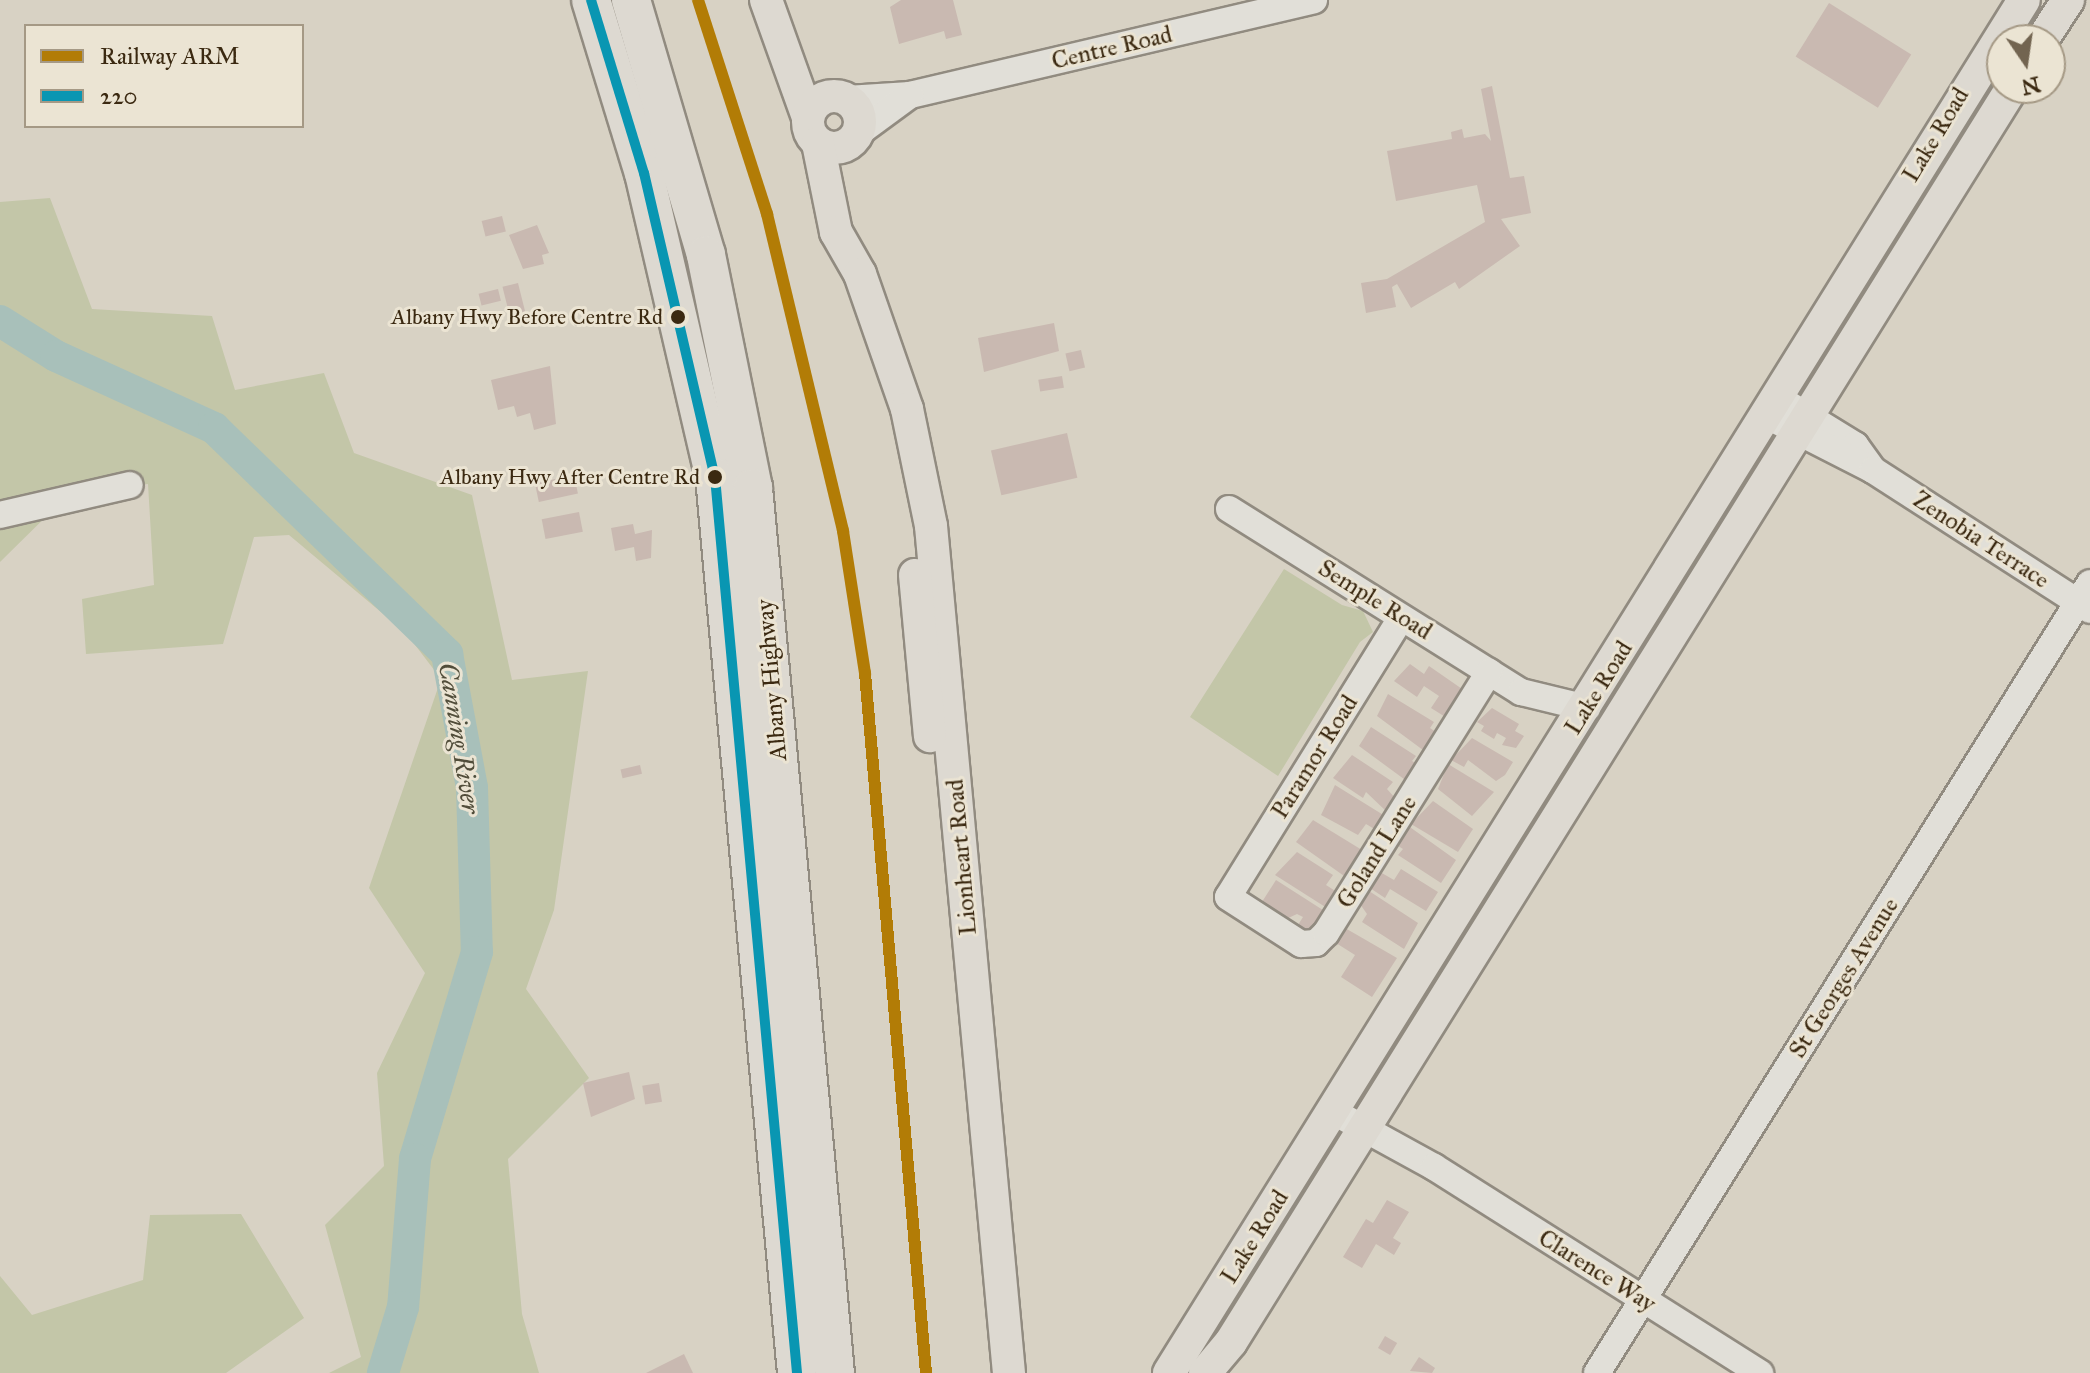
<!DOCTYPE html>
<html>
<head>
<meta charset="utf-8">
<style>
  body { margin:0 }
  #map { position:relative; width:2090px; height:1373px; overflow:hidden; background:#d8d2c4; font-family:"IM FELL Great Primer",serif }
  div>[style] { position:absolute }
  .green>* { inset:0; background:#c3c6a8 }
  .river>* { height:32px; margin:-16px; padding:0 16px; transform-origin:16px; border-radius:16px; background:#a8c0ba }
  .building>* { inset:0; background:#c9b9b1; transform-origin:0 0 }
  .roads { filter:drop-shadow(2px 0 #918b80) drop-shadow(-2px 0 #918b80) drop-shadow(0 2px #918b80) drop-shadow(0 -2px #918b80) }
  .minor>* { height:26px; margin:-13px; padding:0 13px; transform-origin:13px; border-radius:13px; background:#e1dfd8 }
  .major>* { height:32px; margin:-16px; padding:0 16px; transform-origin:16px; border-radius:16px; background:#ddd9d1 }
  .major>.ring { margin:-16px; padding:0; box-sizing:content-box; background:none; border:32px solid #ddd9d1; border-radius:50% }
  .highway>* { height:38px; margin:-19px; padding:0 19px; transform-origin:19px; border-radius:19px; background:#ddd9d1 }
  .bus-1>* { height:10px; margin:-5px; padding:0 5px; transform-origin:5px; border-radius:5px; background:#0996b2 }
  .rail-1>* { height:12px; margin:-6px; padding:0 6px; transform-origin:6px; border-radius:6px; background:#b27c06 }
  .dots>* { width:22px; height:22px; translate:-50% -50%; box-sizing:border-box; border:4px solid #ebe4d3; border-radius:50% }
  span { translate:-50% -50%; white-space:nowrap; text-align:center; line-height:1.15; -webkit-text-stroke:6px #ebe4d3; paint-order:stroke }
  .bus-label { font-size:22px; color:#3b2911 }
  .right { translate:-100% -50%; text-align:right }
  .street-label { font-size:24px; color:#3b2911 }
  .water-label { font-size:26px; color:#514d3a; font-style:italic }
  .legend { position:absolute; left:24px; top:24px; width:280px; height:104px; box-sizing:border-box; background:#ebe4d3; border:2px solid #a59985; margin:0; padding:10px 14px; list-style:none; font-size:24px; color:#3b2911 }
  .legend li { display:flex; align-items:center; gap:16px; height:40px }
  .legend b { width:40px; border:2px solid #a59985 }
  .north { position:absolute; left:1986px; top:24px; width:80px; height:80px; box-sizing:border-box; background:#ebe4d3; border:2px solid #a59985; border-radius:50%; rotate:167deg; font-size:22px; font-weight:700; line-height:32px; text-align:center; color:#3b2911 }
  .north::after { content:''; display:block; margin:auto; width:28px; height:36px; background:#726450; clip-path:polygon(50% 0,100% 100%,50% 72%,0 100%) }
</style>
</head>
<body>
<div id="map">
  <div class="green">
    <div style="clip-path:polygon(50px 198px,92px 309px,212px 316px,235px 390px,324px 373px,354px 453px,472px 495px,512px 680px,588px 671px,554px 910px,526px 989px,589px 1078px,508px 1159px,522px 1314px,539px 1373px,329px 1373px,361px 1357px,325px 1225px,384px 1166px,377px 1073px,425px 973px,369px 888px,441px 679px,406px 633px,289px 535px,254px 537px,223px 644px,86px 654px,82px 599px,154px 585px,148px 484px,71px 492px,0 562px,0 202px)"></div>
    <div style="clip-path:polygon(1284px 569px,1342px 605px,1363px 611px,1373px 632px,1360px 642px,1278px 776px,1190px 717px)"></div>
    <div style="clip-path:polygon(241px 1214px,304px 1318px,226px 1373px,0 1373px,0 1276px,32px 1315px,143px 1280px,150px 1215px)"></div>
  </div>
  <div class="river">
    <div style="left:0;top:321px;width:66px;rotate:32deg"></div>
    <div style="left:56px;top:356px;width:174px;rotate:24.5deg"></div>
    <div style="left:214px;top:428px;width:325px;rotate:44.1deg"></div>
    <div style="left:447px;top:654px;width:136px;rotate:79.4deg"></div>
    <div style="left:472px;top:788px;width:164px;rotate:88.3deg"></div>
    <div style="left:477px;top:952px;width:216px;rotate:106.7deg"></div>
    <div style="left:415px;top:1159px;width:148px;rotate:94.6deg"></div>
    <div style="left:403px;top:1307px;width:69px;rotate:106.9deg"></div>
  </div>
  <div class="building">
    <div style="clip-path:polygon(901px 0,953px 0,962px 35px,946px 39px,944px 31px,899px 44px,890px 7px)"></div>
    <div style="left:1829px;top:3px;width:97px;height:63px;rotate:32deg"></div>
    <div style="clip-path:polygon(1492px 86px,1510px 178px,1524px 176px,1531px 213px,1501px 219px,1520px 246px,1459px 289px,1455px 282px,1411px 308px,1397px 284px,1392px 287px,1396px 307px,1366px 313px,1361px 283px,1387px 279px,1485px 222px,1477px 185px,1396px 201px,1387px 151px,1452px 139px,1451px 132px,1462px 129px,1464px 138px,1485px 134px,1491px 141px,1481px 89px)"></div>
    <div style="left:502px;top:216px;width:16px;height:21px;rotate:76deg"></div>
    <div style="clip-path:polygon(537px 225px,549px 253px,542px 255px,544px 264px,523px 269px,509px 235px)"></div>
    <div style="left:518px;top:283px;width:32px;height:16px;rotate:76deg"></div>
    <div style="left:498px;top:289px;width:12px;height:20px;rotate:76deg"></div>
    <div style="clip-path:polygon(1054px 323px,1059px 351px,984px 372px,978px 338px)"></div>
    <div style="left:1081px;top:350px;width:18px;height:16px;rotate:77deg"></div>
    <div style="clip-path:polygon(550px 366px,556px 424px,534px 430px,530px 413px,517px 417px,514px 406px,498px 410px,491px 380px)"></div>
    <div style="left:1062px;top:376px;width:12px;height:24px;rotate:81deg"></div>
    <div style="left:1067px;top:433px;width:46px;height:78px;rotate:77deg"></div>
    <div style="left:574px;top:475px;width:19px;height:40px;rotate:78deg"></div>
    <div style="left:579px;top:512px;width:20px;height:38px;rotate:79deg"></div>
    <div style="clip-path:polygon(633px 524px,635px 534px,652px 530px,651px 558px,636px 561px,634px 547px,615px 551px,611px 528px)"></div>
    <div style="clip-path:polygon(1410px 664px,1424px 674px,1429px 666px,1465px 691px,1447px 718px,1431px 708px,1439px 696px,1424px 686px,1417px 697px,1394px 681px)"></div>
    <div style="clip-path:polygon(1388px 694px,1434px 722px,1430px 728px,1439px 734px,1427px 753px,1377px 716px)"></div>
    <div style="clip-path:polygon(1492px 708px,1519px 724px,1515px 731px,1524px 736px,1516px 748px,1502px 745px,1506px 738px,1497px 733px,1494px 739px,1481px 731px,1484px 726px,1477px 722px)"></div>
    <div style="clip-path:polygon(1371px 727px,1416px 756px,1412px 761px,1419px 765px,1408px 782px,1359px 746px)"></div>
    <div style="clip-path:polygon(1472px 738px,1513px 762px,1505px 775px,1496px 781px,1468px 760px,1464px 767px,1451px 760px)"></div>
    <div style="clip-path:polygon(1352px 755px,1393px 782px,1387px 789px,1396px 799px,1387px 812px,1366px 792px,1363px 798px,1333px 778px)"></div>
    <div style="clip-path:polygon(1448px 764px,1494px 792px,1472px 816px,1438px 789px)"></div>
    <div style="left:640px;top:765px;width:9px;height:20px;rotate:77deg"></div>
    <div style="clip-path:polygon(1335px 785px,1385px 816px,1376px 830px,1366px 824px,1358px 835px,1321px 815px)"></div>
    <div style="clip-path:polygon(1433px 801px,1473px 829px,1458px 852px,1411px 824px)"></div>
    <div style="clip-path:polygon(1313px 820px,1362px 850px,1347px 878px,1296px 842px)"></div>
    <div style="clip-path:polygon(1407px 825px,1456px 860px,1441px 883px,1398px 855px,1403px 849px,1395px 844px)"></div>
    <div style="clip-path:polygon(1297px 852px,1333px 875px,1326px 885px,1340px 894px,1330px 910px,1275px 875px)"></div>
    <div style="clip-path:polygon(1401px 869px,1438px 892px,1426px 911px,1390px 889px,1385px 898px,1370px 888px,1380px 872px,1394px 880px)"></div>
    <div style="clip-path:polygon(1276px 880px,1326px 912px,1320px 922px,1309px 931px,1298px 925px,1303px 917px,1297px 914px,1284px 920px,1260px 905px)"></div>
    <div style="clip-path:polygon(1369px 891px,1418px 923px,1404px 949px,1362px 922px,1367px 914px,1360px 904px)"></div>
    <div style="clip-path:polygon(1345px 928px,1397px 958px,1372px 997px,1341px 977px,1355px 955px,1336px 943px)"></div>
    <div style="clip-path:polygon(629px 1072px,635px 1099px,591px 1117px,583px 1083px)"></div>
    <div style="left:659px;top:1083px;width:19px;height:17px;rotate:81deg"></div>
    <div style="clip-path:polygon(1387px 1200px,1409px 1212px,1393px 1238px,1401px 1243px,1394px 1255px,1376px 1244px,1362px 1268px,1343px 1257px,1366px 1219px,1373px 1223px)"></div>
    <div style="left:1385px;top:1336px;width:14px;height:14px;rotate:30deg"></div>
    <div style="clip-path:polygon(684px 1354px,693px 1373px,646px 1373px)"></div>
    <div style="clip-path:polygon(1419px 1357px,1435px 1368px,1432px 1373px,1410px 1371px)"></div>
  </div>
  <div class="roads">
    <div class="minor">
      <div style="left:847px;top:99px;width:63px;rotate:-3.6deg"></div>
      <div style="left:910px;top:95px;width:415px;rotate:-13.2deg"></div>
      <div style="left:857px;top:134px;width:66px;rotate:-36.3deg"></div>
      <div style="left:1777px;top:397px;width:92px;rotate:31.6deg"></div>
      <div style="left:1855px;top:445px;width:31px;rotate:54deg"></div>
      <div style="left:1765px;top:415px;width:121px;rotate:27deg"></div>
      <div style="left:1873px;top:470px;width:258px;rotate:32.8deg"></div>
      <div style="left:1229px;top:509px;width:345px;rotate:32.1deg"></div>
      <div style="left:1521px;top:692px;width:68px;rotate:13.6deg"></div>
      <div style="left:0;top:515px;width:133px;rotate:-13deg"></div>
      <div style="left:1401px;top:618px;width:328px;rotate:121.8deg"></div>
      <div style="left:1228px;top:897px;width:87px;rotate:32.8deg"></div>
      <div style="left:1301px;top:944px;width:15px;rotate:-4deg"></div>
      <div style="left:1316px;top:943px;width:14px;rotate:-45deg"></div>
      <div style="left:1326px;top:933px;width:308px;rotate:-58deg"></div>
      <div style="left:1334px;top:1112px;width:114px;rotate:28.8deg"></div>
      <div style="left:1434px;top:1167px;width:386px;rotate:32.3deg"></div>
      <div style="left:1597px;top:1373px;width:931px;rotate:-58.03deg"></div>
    </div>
    <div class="major">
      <div style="left:766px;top:0;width:124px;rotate:70.3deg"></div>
      <div style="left:2042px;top:40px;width:48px;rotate:-57deg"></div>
      <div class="ring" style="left:808px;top:96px;width:20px;height:20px"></div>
      <div style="left:818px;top:143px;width:91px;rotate:78.6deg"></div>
      <div style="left:836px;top:232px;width:48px;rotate:60.3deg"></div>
      <div style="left:860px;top:274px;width:143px;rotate:70.8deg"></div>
      <div style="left:907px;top:409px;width:119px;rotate:78.4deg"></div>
      <div style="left:931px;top:526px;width:851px;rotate:84.74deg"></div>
      <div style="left:915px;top:575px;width:162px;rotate:84.7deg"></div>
      <div style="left:1169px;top:1373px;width:1617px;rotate:-58.09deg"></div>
      <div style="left:1205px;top:1373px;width:40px;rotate:-50deg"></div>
      <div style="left:1231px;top:1342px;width:1477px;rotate:-58.09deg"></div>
    </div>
    <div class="highway">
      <div style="left:591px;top:0;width:181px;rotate:73deg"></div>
      <div style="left:644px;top:173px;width:312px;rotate:76.9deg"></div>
      <div style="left:715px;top:477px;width:900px;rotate:84.77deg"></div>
      <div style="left:631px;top:0;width:266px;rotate:73.6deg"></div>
      <div style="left:706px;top:255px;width:238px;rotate:78.6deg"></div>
      <div style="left:753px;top:488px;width:889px;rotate:84.71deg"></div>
    </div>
  </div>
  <div class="bus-1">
    <div style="left:591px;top:0;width:181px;rotate:73deg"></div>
    <div style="left:644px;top:173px;width:312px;rotate:76.9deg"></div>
    <div style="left:715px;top:477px;width:900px;rotate:84.77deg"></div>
  </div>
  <div class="rail-1">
    <div style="left:698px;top:0;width:225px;rotate:72.1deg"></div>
    <div style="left:767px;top:214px;width:326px;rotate:76.5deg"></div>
    <div style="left:843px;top:531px;width:144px;rotate:81.2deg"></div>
    <div style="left:865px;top:673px;width:703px;rotate:85.02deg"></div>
  </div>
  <div class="dots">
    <div style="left:678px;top:317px;background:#3b2911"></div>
    <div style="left:715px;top:477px;background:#3b2911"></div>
  </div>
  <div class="bus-label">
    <span class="right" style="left:663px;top:317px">Albany Hwy Before Centre Rd</span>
    <span class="right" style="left:700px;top:477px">Albany Hwy After Centre Rd</span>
  </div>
  <div class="street-label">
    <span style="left:1112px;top:48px;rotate:-13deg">Centre Road</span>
    <span style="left:1936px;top:135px;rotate:-59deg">Lake Road</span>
    <span style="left:1981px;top:540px;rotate:33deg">Zenobia Terrace</span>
    <span style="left:1375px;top:600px;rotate:32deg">Semple Road</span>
    <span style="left:772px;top:680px;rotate:-95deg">Albany Highway</span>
    <span style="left:1599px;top:688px;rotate:-58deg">Lake Road</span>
    <span style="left:1315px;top:757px;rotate:-58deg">Paramor Road</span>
    <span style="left:1377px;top:852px;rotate:-58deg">Goland Lane</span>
    <span style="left:962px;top:857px;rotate:-95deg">Lionheart Road</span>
    <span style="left:1844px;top:978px;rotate:-58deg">St Georges Avenue</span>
    <span style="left:1255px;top:1237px;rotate:-58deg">Lake Road</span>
    <span style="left:1597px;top:1271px;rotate:32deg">Clarence Way</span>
  </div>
  <div class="water-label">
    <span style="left:459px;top:738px;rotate:81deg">Canning River</span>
  </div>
  <ul class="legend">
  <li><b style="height:10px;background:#b27c06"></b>Railway ARM</li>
  <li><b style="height:10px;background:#0996b2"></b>220</li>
  </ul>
  <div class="north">N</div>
</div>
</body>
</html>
